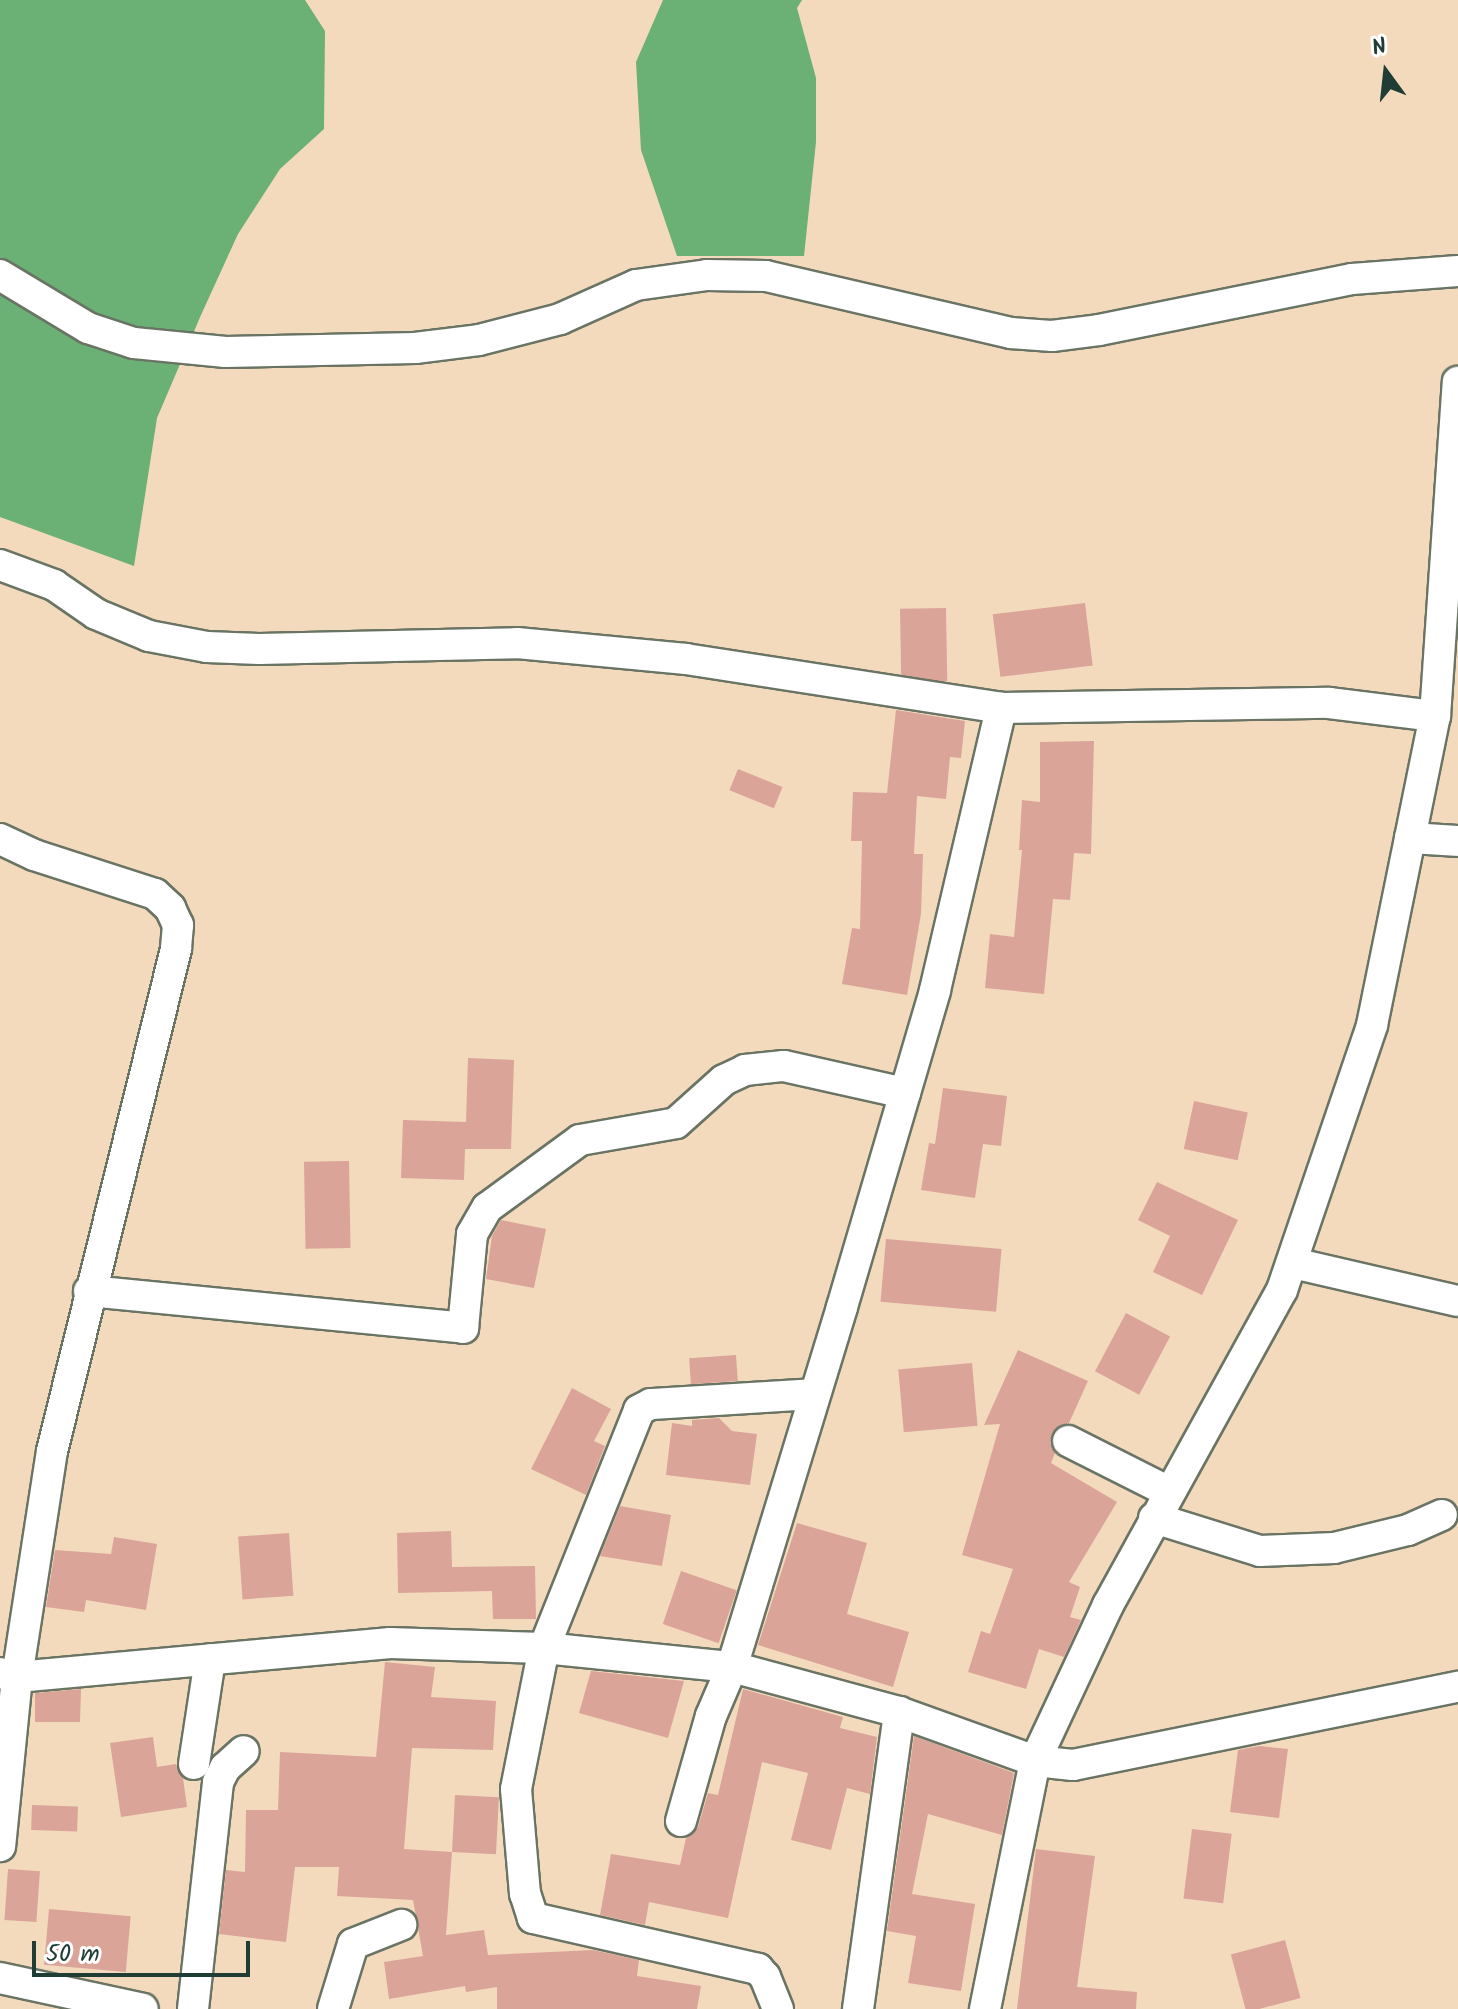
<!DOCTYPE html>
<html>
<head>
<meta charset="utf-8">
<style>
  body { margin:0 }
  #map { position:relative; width:1458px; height:2009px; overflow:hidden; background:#f4dabd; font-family:Kalam,sans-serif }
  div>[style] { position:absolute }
  .forest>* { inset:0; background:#6bb075 }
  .building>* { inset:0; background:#daa499; transform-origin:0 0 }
  .roads { filter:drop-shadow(2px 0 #6a7464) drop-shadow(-2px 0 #6a7464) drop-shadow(0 2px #6a7464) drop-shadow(0 -2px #6a7464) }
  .minor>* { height:30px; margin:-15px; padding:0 15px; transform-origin:15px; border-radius:15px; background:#fff }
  span { translate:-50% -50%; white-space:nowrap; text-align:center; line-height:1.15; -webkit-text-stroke:7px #fff; paint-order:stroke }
  .north { position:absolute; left:1346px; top:32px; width:80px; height:80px; -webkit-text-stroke:6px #fff; paint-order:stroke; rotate:345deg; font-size:22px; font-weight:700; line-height:32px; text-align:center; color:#1f3d34 }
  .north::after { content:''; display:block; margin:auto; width:28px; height:36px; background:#1f3d34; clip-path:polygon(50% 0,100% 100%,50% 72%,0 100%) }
  .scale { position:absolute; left:32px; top:1941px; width:218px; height:36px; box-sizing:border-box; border:4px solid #1f3d34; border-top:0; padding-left:10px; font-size:24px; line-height:28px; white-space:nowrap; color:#1f3d34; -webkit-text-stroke:6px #fff; paint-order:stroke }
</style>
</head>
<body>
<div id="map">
  <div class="forest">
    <div style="clip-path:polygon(0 0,305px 0,325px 31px,324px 129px,280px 169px,238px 234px,201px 315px,157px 418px,134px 566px,0 517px)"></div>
    <div style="clip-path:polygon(663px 0,802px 0,797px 8px,816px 78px,816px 142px,804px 256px,677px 256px,641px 150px,636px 62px)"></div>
  </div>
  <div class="building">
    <div style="left:1085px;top:603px;width:63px;height:93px;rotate:83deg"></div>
    <div style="left:946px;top:608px;width:73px;height:46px;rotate:89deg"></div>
    <div style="clip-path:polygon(896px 710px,965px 721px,961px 758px,950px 757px,946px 799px,917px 796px,914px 854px,923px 854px,921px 914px,907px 995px,842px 984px,852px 928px,860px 929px,862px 841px,851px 841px,853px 792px,887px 793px)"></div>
    <div style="clip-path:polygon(1094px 741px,1091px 854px,1074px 853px,1070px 900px,1053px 899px,1044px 994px,985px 988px,990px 934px,1014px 937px,1022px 850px,1019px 850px,1022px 800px,1040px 802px,1040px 742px)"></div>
    <div style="left:738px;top:769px;width:48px;height:23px;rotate:22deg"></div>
    <div style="clip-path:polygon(468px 1058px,514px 1060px,511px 1149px,465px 1149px,464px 1180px,401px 1178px,403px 1120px,466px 1122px)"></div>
    <div style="clip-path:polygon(943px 1088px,1007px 1096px,1001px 1146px,983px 1144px,975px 1198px,921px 1190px,929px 1143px,935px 1144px)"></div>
    <div style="left:1194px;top:1101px;width:55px;height:49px;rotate:12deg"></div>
    <div style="left:349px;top:1161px;width:87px;height:45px;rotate:89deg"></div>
    <div style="clip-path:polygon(1157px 1182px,1238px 1220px,1202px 1295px,1153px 1272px,1170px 1236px,1138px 1220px)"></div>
    <div style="clip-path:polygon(501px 1220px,546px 1229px,534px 1288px,486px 1279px,492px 1236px)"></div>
    <div style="left:886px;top:1239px;width:116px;height:63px;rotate:5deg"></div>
    <div style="left:1126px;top:1313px;width:50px;height:66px;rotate:28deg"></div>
    <div style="clip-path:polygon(1018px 1350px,1088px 1381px,1069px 1423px,1059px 1426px,1052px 1434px,1050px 1443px,1055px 1453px,1051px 1463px,1117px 1502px,1069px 1582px,1080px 1587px,1070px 1617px,1081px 1620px,1064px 1657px,1039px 1649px,1026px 1689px,968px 1672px,981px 1631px,990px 1634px,1013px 1569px,962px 1555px,1000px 1424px,984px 1425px)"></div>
    <div style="left:736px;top:1355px;width:26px;height:47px;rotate:86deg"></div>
    <div style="left:972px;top:1363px;width:63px;height:74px;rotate:85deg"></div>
    <div style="clip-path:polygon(572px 1388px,611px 1409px,594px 1441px,605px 1446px,586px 1495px,531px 1469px)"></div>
    <div style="clip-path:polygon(719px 1418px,732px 1431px,757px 1434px,750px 1485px,666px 1475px,672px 1423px,692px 1426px,692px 1420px)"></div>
    <div style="clip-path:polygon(620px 1506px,671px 1515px,662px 1566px,600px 1556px)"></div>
    <div style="clip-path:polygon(797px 1523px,867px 1543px,847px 1614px,909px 1632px,893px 1687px,758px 1645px)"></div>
    <div style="clip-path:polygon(451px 1531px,452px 1567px,535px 1566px,536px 1619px,493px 1619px,492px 1591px,398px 1593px,397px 1533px)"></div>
    <div style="left:289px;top:1533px;width:63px;height:51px;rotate:86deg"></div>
    <div style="clip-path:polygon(114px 1537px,157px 1544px,146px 1610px,86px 1600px,84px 1612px,46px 1607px,55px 1550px,111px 1554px)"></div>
    <div style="left:681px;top:1571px;width:59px;height:56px;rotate:19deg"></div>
    <div style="clip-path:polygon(385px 1662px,435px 1667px,431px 1697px,496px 1701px,493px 1750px,412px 1748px,404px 1849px,452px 1852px,446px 1935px,484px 1930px,488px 1955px,593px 1950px,639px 1960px,637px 1976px,701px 1986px,697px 2009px,497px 2009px,497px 1987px,466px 1992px,465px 1986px,389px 1999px,384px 1962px,423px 1956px,413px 1900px,337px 1896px,339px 1867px,295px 1867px,286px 1942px,219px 1934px,226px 1870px,245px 1872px,246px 1810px,278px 1810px,280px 1752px,376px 1757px)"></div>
    <div style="clip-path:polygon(591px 1671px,684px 1681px,668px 1738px,579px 1713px)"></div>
    <div style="clip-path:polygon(81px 1689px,80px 1722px,35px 1722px,35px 1693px)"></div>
    <div style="clip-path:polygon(743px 1689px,843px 1717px,840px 1728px,877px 1737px,870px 1794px,847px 1788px,831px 1850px,791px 1840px,808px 1773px,762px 1762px,728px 1918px,649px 1902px,645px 1925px,600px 1915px,611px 1854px,680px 1865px,686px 1838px,698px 1827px,708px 1793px,718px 1795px)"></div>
    <div style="clip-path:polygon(914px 1736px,1014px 1773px,1002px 1835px,928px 1814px,912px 1894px,975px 1904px,961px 1991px,908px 1983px,916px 1936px,887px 1931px)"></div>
    <div style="clip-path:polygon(153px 1737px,157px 1767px,176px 1764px,183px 1778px,187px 1807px,121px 1817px,110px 1743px)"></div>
    <div style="clip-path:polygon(1259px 1746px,1288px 1749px,1279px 1818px,1230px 1812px,1238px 1750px)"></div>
    <div style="left:455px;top:1795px;width:44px;height:57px;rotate:3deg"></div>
    <div style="left:32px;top:1805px;width:46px;height:25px;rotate:2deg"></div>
    <div style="left:1192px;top:1829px;width:40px;height:70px;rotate:7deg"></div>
    <div style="clip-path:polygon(1036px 1849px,1095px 1856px,1077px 1987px,1137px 1992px,1136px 2009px,1017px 2009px)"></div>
    <div style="left:8px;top:1869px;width:32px;height:51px;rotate:4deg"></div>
    <div style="left:49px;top:1909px;width:82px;height:56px;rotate:5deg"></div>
    <div style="left:1285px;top:1940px;width:60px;height:56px;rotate:75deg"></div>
  </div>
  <div class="roads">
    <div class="minor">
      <div style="left:0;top:275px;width:103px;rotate:31.1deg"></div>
      <div style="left:88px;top:328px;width:48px;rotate:18.1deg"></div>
      <div style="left:134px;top:343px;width:92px;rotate:5.6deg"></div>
      <div style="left:226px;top:352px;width:189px;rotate:-1.2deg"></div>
      <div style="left:415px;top:348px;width:64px;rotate:-7.1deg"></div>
      <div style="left:479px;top:340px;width:84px;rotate:-14.5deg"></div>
      <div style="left:560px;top:319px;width:83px;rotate:-24.1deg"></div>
      <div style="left:636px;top:285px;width:72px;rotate:-8deg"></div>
      <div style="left:707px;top:275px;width:59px;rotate:1deg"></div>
      <div style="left:766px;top:276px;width:252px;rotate:13.1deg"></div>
      <div style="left:1011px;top:333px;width:41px;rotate:4.2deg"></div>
      <div style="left:1052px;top:336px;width:47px;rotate:-7.3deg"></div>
      <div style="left:1099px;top:330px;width:258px;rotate:-11.4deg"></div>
      <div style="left:1352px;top:279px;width:106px;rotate:-4.3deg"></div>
      <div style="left:0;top:565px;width:58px;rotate:20.3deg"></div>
      <div style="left:54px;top:585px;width:51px;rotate:34.6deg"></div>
      <div style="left:96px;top:614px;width:57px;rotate:22.5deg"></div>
      <div style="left:149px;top:636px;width:59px;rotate:10.7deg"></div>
      <div style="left:207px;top:647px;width:52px;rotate:2.2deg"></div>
      <div style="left:259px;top:649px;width:258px;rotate:-1.3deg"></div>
      <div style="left:517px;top:643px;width:170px;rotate:5.4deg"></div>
      <div style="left:686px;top:659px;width:319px;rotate:8.8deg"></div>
      <div style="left:1001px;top:708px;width:328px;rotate:-0.9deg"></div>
      <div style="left:1329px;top:703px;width:107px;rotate:7deg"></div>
      <div style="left:1410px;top:838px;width:48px;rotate:3.6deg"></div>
      <div style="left:0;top:839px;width:38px;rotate:25deg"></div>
      <div style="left:34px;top:855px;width:127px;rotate:17.9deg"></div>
      <div style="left:155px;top:894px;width:21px;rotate:43deg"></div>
      <div style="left:170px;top:908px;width:19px;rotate:65deg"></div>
      <div style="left:178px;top:925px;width:24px;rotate:95deg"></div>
      <div style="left:176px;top:949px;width:517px;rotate:103.87deg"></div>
      <div style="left:52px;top:1451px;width:229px;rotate:98.8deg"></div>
      <div style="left:17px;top:1677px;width:170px;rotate:95.7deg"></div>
      <div style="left:1293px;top:1263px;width:169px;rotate:13deg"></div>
      <div style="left:89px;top:1291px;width:376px;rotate:5.6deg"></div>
      <div style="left:463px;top:1328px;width:94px;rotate:-84.5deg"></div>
      <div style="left:472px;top:1234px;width:30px;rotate:-60deg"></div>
      <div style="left:487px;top:1208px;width:115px;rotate:-36.2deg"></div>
      <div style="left:580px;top:1140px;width:97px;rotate:-10deg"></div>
      <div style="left:676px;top:1123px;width:64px;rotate:-41.9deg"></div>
      <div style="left:724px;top:1080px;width:23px;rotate:-25deg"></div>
      <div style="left:745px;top:1070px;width:39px;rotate:-6deg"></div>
      <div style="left:784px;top:1066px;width:124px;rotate:12.6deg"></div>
      <div style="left:1068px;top:1441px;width:113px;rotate:26.8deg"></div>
      <div style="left:1154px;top:1518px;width:111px;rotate:17.3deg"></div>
      <div style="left:1260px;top:1551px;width:74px;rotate:-2.3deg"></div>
      <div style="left:1334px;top:1548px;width:76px;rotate:-13.7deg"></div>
      <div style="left:1408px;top:1530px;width:37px;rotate:-24deg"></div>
      <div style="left:0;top:1673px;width:17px;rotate:13deg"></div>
      <div style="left:17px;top:1677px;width:375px;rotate:-5.2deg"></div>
      <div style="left:390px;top:1643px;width:154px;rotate:1.9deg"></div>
      <div style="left:544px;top:1648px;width:189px;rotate:5.8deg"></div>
      <div style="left:732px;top:1667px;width:173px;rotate:15.1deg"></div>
      <div style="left:899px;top:1712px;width:145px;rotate:19.8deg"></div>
      <div style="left:1035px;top:1761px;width:38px;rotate:6deg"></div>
      <div style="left:1073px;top:1765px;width:393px;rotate:-11.5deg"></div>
      <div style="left:194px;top:1764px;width:106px;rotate:-81.3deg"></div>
      <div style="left:681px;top:1821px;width:109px;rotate:-74.1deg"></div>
      <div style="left:711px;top:1716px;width:53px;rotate:-66.8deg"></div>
      <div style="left:732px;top:1667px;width:376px;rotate:-73deg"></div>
      <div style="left:842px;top:1307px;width:330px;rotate:-73.6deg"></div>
      <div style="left:935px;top:990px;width:290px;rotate:-76.8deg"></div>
      <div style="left:0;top:1978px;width:146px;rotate:12.2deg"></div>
      <div style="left:193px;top:2009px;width:228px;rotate:-83.7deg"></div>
      <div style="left:218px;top:1782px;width:16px;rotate:-63deg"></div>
      <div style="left:225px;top:1768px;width:25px;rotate:-42deg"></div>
      <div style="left:333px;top:2009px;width:68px;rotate:-72.9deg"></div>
      <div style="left:353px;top:1944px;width:52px;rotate:-21.6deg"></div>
      <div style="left:778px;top:2009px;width:35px;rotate:-112deg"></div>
      <div style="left:765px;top:1977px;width:11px;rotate:-131deg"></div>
      <div style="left:758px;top:1969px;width:231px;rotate:-167.2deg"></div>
      <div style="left:533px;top:1918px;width:25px;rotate:-108deg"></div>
      <div style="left:525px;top:1894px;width:105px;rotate:-94.9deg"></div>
      <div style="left:516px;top:1789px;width:144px;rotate:-78.8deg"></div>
      <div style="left:544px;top:1648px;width:256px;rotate:-68.2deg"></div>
      <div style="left:639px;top:1410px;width:13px;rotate:-27deg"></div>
      <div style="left:651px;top:1404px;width:163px;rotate:-3.5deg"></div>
      <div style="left:858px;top:2009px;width:300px;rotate:-82.1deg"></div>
      <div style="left:985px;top:2009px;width:253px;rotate:-78.6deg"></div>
      <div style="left:1035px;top:1761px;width:172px;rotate:-64.9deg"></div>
      <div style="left:1108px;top:1605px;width:360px;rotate:-61.1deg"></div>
      <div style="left:1282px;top:1290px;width:280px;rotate:-71.2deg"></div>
      <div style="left:1372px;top:1025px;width:315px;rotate:-78.5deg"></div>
      <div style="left:1435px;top:716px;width:335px;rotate:-86.1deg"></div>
    </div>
  </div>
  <div class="north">N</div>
  <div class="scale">50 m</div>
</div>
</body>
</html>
